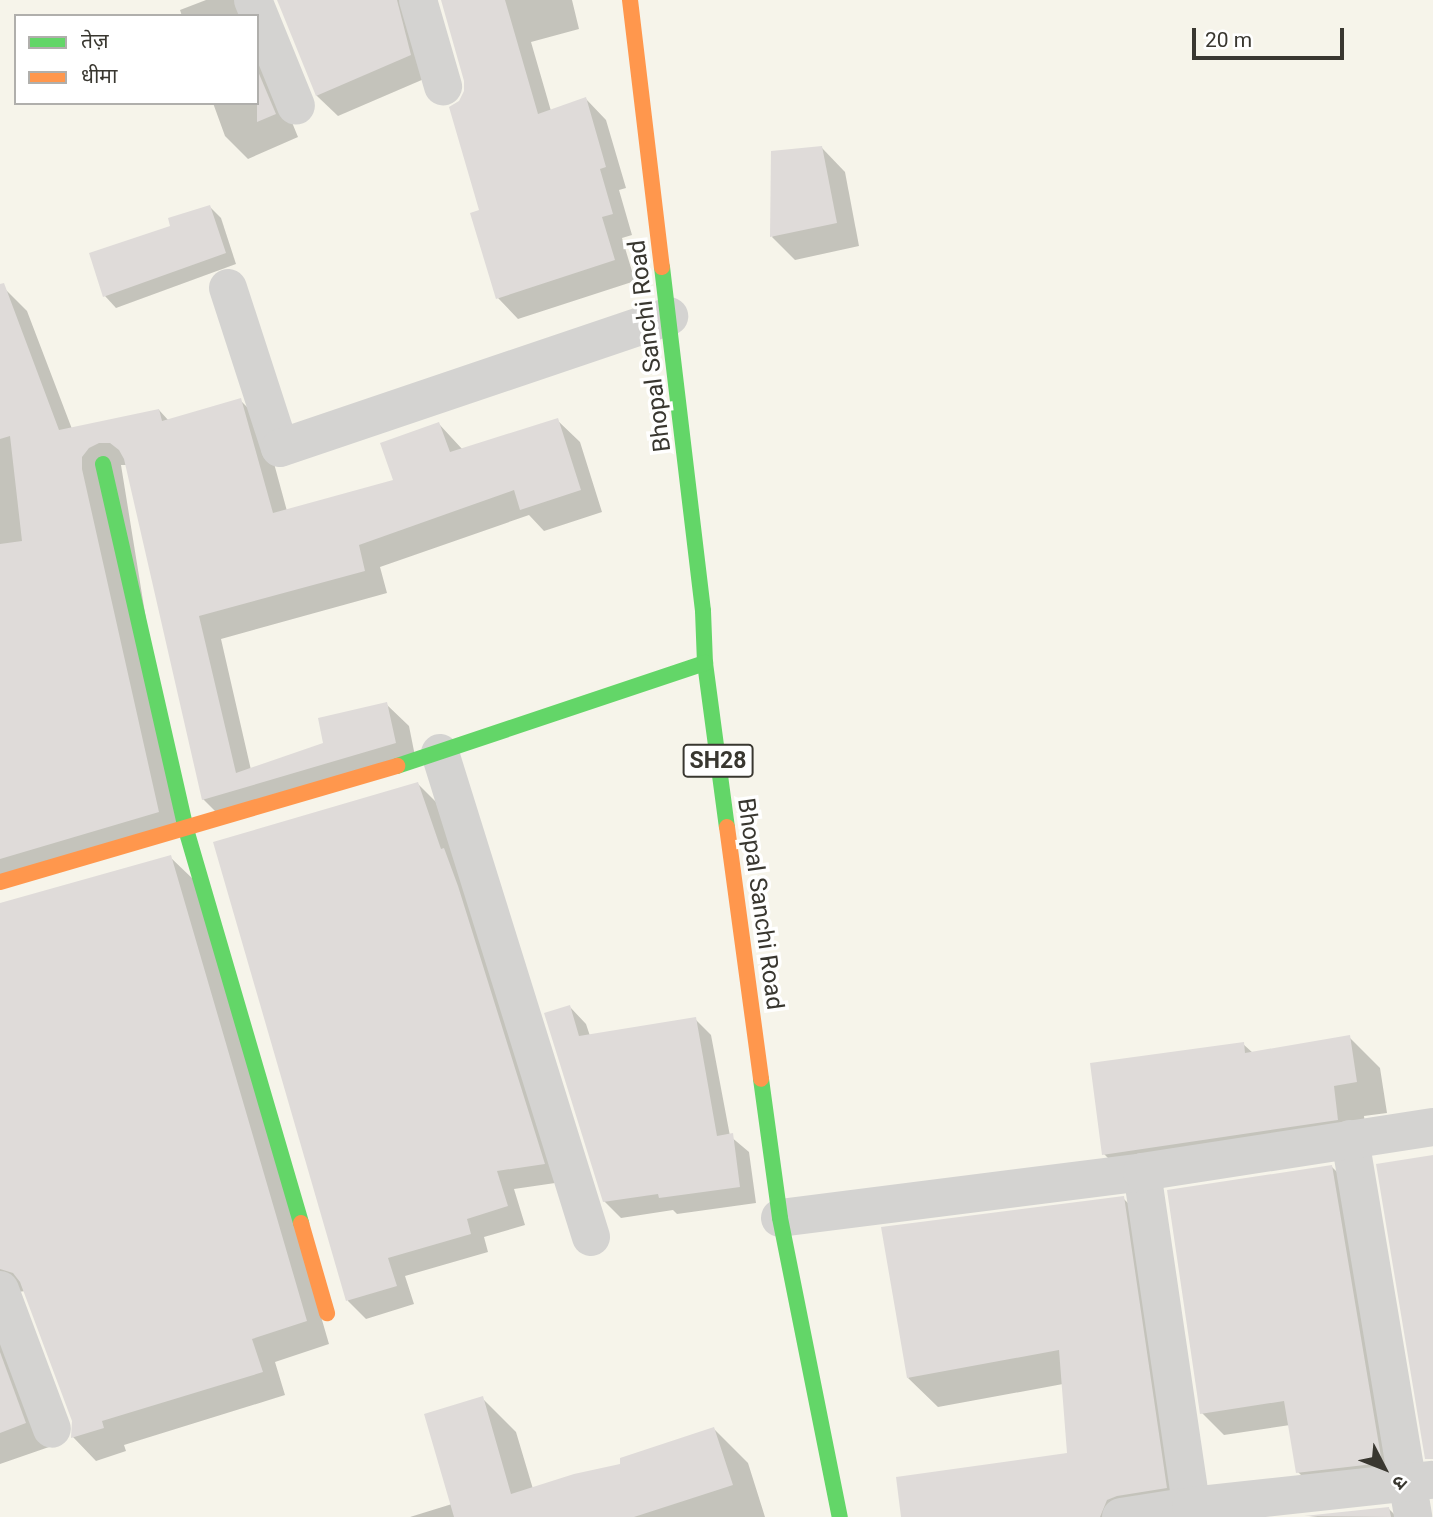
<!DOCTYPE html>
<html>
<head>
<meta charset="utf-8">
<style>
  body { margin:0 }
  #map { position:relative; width:1433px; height:1517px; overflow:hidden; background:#f6f4ea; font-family:Roboto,"Noto Sans Devanagari",sans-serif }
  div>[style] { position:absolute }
  .shadow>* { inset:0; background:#0003 }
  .building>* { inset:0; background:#dfdbd9 }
  .street>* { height:38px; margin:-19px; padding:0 19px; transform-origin:19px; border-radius:19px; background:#d4d3d1 }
  .fast>* { height:16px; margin:-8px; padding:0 8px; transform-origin:8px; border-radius:8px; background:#63d668 }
  .slow>* { height:16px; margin:-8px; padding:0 8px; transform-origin:8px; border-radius:8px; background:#ff974d }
  span { translate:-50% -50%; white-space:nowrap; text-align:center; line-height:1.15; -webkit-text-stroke:7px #fff; paint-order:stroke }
  .shield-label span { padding:2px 5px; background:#fff; border:2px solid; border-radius:5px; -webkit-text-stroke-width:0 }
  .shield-label { font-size:23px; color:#393730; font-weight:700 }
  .street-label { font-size:24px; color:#393730 }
  .legend { position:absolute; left:14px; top:14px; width:245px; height:91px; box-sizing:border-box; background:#fff; border:2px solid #b0afac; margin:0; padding:9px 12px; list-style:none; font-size:21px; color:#393730 }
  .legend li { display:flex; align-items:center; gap:14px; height:35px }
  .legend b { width:35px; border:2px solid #b0afac }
  .north { position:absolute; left:1349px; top:1433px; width:70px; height:70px; -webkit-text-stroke:5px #fff; paint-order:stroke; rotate:132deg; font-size:19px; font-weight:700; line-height:28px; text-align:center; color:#393730 }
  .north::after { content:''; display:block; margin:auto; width:24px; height:32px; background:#393730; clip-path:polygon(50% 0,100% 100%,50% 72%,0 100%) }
  .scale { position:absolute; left:1192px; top:28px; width:152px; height:32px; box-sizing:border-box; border:4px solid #393730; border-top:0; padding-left:9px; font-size:21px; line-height:24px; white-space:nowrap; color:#393730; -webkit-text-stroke:5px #fff; paint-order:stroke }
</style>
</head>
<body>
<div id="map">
  <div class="shadow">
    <div style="clip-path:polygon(206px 0,245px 0,256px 16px,182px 16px,180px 10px)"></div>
    <div style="clip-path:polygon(278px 0,431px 0,431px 76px,338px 116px,317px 96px)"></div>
    <div style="clip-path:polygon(443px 0,572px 0,579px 29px,531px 42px,551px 111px,586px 99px,606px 120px,626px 188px,619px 190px,632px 235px,622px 238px,635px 281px,518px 319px,498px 298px,460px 103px,466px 92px,466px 80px)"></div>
    <div style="clip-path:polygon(257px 37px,298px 137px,248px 159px,225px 136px,213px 103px,257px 103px)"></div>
    <div style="clip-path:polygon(822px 148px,845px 172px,859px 246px,795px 260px,772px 237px)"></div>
    <div style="clip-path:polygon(210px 207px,221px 218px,236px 264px,116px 308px,105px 296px,172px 228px)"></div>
    <div style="clip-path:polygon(5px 289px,27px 311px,72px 429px,159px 410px,169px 421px,240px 400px,263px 423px,287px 511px,395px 481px,439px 424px,463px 450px,557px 420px,580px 442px,602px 512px,544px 531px,529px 515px,380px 567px,387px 593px,221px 639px,251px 770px,325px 744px,386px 704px,409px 726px,417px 766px,226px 822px,203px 799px,127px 465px,121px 465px,181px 835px,0 880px,0 291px)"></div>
    <div style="clip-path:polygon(418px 784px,436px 802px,562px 1182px,514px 1189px,525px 1225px,484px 1237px,488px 1252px,405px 1276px,414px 1304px,366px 1319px,348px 1301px,215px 844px)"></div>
    <div style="clip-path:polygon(170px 857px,194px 880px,329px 1344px,275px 1362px,285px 1395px,124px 1445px,126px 1451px,96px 1461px,73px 1437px,74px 1421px,26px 1291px,17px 1292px,49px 1447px,0 1464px,0 904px)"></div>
    <div style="clip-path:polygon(570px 1007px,586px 1024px,590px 1036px,695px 1019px,711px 1035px,730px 1136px,749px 1152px,756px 1203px,677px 1214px,673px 1210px,621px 1218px,604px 1201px)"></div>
    <div style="clip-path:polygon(1349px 1037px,1380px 1068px,1387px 1113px,1364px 1116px,1368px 1150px,1135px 1185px,1104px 1154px,1243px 1044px,1253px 1053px)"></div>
    <div style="clip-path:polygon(1332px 1167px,1354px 1189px,1403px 1485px,1320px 1494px,1298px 1472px,1290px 1425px,1224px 1435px,1202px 1413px)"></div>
    <div style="clip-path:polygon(1123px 1198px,1152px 1228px,1195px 1517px,903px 1517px,1069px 1454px,1063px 1384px,938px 1407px,908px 1378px)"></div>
    <div style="clip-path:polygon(482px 1398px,516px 1432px,533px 1489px,622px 1465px,714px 1429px,748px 1463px,765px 1517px,410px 1517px,452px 1504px)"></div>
    <div style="clip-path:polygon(1388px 1508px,1397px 1517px,1309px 1517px)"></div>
  </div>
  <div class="building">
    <div style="clip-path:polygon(277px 0,397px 0,411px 55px,316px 96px)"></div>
    <div style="clip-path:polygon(441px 0,505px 0,538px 114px,586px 97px,606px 167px,600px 169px,613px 214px,602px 217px,615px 260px,496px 299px,470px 213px,479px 210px,449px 107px,459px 101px,464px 91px,464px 81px)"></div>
    <div style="clip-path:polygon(257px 69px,276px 114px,257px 122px)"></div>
    <div style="clip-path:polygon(822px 146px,837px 223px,770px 237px,771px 151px)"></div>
    <div style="clip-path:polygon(210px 205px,226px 253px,103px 297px,89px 253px,170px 226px,168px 218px)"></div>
    <div style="clip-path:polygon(4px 283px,59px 430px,159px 409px,162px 421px,241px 398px,273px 513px,393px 480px,380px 443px,439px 422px,450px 452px,558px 418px,581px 490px,520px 510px,514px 490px,359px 545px,365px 571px,199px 616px,236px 773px,323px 743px,318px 718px,387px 702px,396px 743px,202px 800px,124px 459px,119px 450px,110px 443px,99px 443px,89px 448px,82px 457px,82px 469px,159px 812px,0 859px,0 544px,22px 541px,10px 436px,0 439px,0 284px)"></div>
    <div style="clip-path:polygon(418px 782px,441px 849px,444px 848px,458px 886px,545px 1164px,497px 1171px,508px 1206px,467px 1219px,471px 1234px,388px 1258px,397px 1286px,346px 1301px,213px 842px)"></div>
    <div style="clip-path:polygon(171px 855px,307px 1321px,252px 1339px,263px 1372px,102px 1421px,104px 1428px,71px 1438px,72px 1421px,20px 1282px,13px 1273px,0 1269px,0 903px)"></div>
    <div style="clip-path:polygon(570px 1005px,579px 1036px,696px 1017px,717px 1136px,733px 1133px,740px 1187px,659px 1198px,658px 1194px,603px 1202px,544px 1013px)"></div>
    <div style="clip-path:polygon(1350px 1035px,1357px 1082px,1334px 1086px,1338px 1120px,1102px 1155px,1090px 1063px,1244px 1042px,1245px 1053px)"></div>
    <div style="clip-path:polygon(1433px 1155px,1433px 1459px,1425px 1459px,1376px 1164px)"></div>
    <div style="clip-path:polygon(1332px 1165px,1382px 1463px,1296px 1473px,1284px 1401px,1200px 1414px,1167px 1190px)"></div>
    <div style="clip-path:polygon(1124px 1196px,1167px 1488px,1117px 1496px,1107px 1500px,1100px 1517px,901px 1517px,896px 1477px,1067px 1453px,1059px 1350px,907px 1378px,881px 1227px)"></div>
    <div style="clip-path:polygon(0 1352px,26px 1423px,0 1433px)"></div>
    <div style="clip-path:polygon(483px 1396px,511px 1494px,574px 1474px,620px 1464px,620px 1458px,714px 1427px,733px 1485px,634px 1517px,454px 1517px,424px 1414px)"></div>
    <div style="clip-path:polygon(1389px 1507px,1391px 1517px,1304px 1516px)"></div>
  </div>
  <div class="street">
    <div style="left:253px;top:0;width:114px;rotate:67.9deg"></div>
    <div style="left:418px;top:0;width:90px;rotate:73.8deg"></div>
    <div style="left:228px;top:288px;width:168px;rotate:72deg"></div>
    <div style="left:280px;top:448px;width:411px;rotate:-18.7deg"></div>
    <div style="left:440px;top:753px;width:507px;rotate:72.67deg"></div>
    <div style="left:1350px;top:1139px;width:383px;rotate:80.5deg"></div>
    <div style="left:1142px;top:1172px;width:349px;rotate:81.6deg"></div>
    <div style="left:780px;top:1218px;width:365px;rotate:-7.2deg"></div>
    <div style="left:1142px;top:1172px;width:294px;rotate:-8.8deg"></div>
    <div style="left:0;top:1290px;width:148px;rotate:69.5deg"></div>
    <div style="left:1121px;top:1517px;width:71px;rotate:-8.9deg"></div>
    <div style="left:1191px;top:1506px;width:242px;rotate:-6.2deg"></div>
  </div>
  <div class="fast">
    <div style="left:662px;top:267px;width:346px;rotate:83.2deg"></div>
    <div style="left:703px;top:611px;width:52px;rotate:87.8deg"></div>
    <div style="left:705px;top:663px;width:165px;rotate:82.4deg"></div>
    <div style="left:103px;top:464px;width:371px;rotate:77.2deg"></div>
    <div style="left:185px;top:826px;width:414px;rotate:73.7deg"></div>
    <div style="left:397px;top:766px;width:325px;rotate:-18.5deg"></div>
    <div style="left:761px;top:1079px;width:140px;rotate:82.2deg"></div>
    <div style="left:780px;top:1218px;width:305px;rotate:78.7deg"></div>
  </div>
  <div class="slow">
    <div style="left:630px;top:0;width:269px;rotate:83.2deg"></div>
    <div style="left:727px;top:827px;width:254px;rotate:82.3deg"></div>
    <div style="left:0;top:882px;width:414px;rotate:-16.3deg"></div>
    <div style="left:301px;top:1223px;width:94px;rotate:73.9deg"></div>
  </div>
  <div class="shield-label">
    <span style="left:718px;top:761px">SH28</span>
  </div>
  <div class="street-label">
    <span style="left:650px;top:346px;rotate:-97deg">Bhopal Sanchi Road</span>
    <span style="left:760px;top:904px;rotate:82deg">Bhopal Sanchi Road</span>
  </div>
  <ul class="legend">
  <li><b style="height:9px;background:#63d668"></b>तेज़</li>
  <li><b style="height:9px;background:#ff974d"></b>धीमा</li>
  </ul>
  <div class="north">उ</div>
  <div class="scale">20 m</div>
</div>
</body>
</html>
